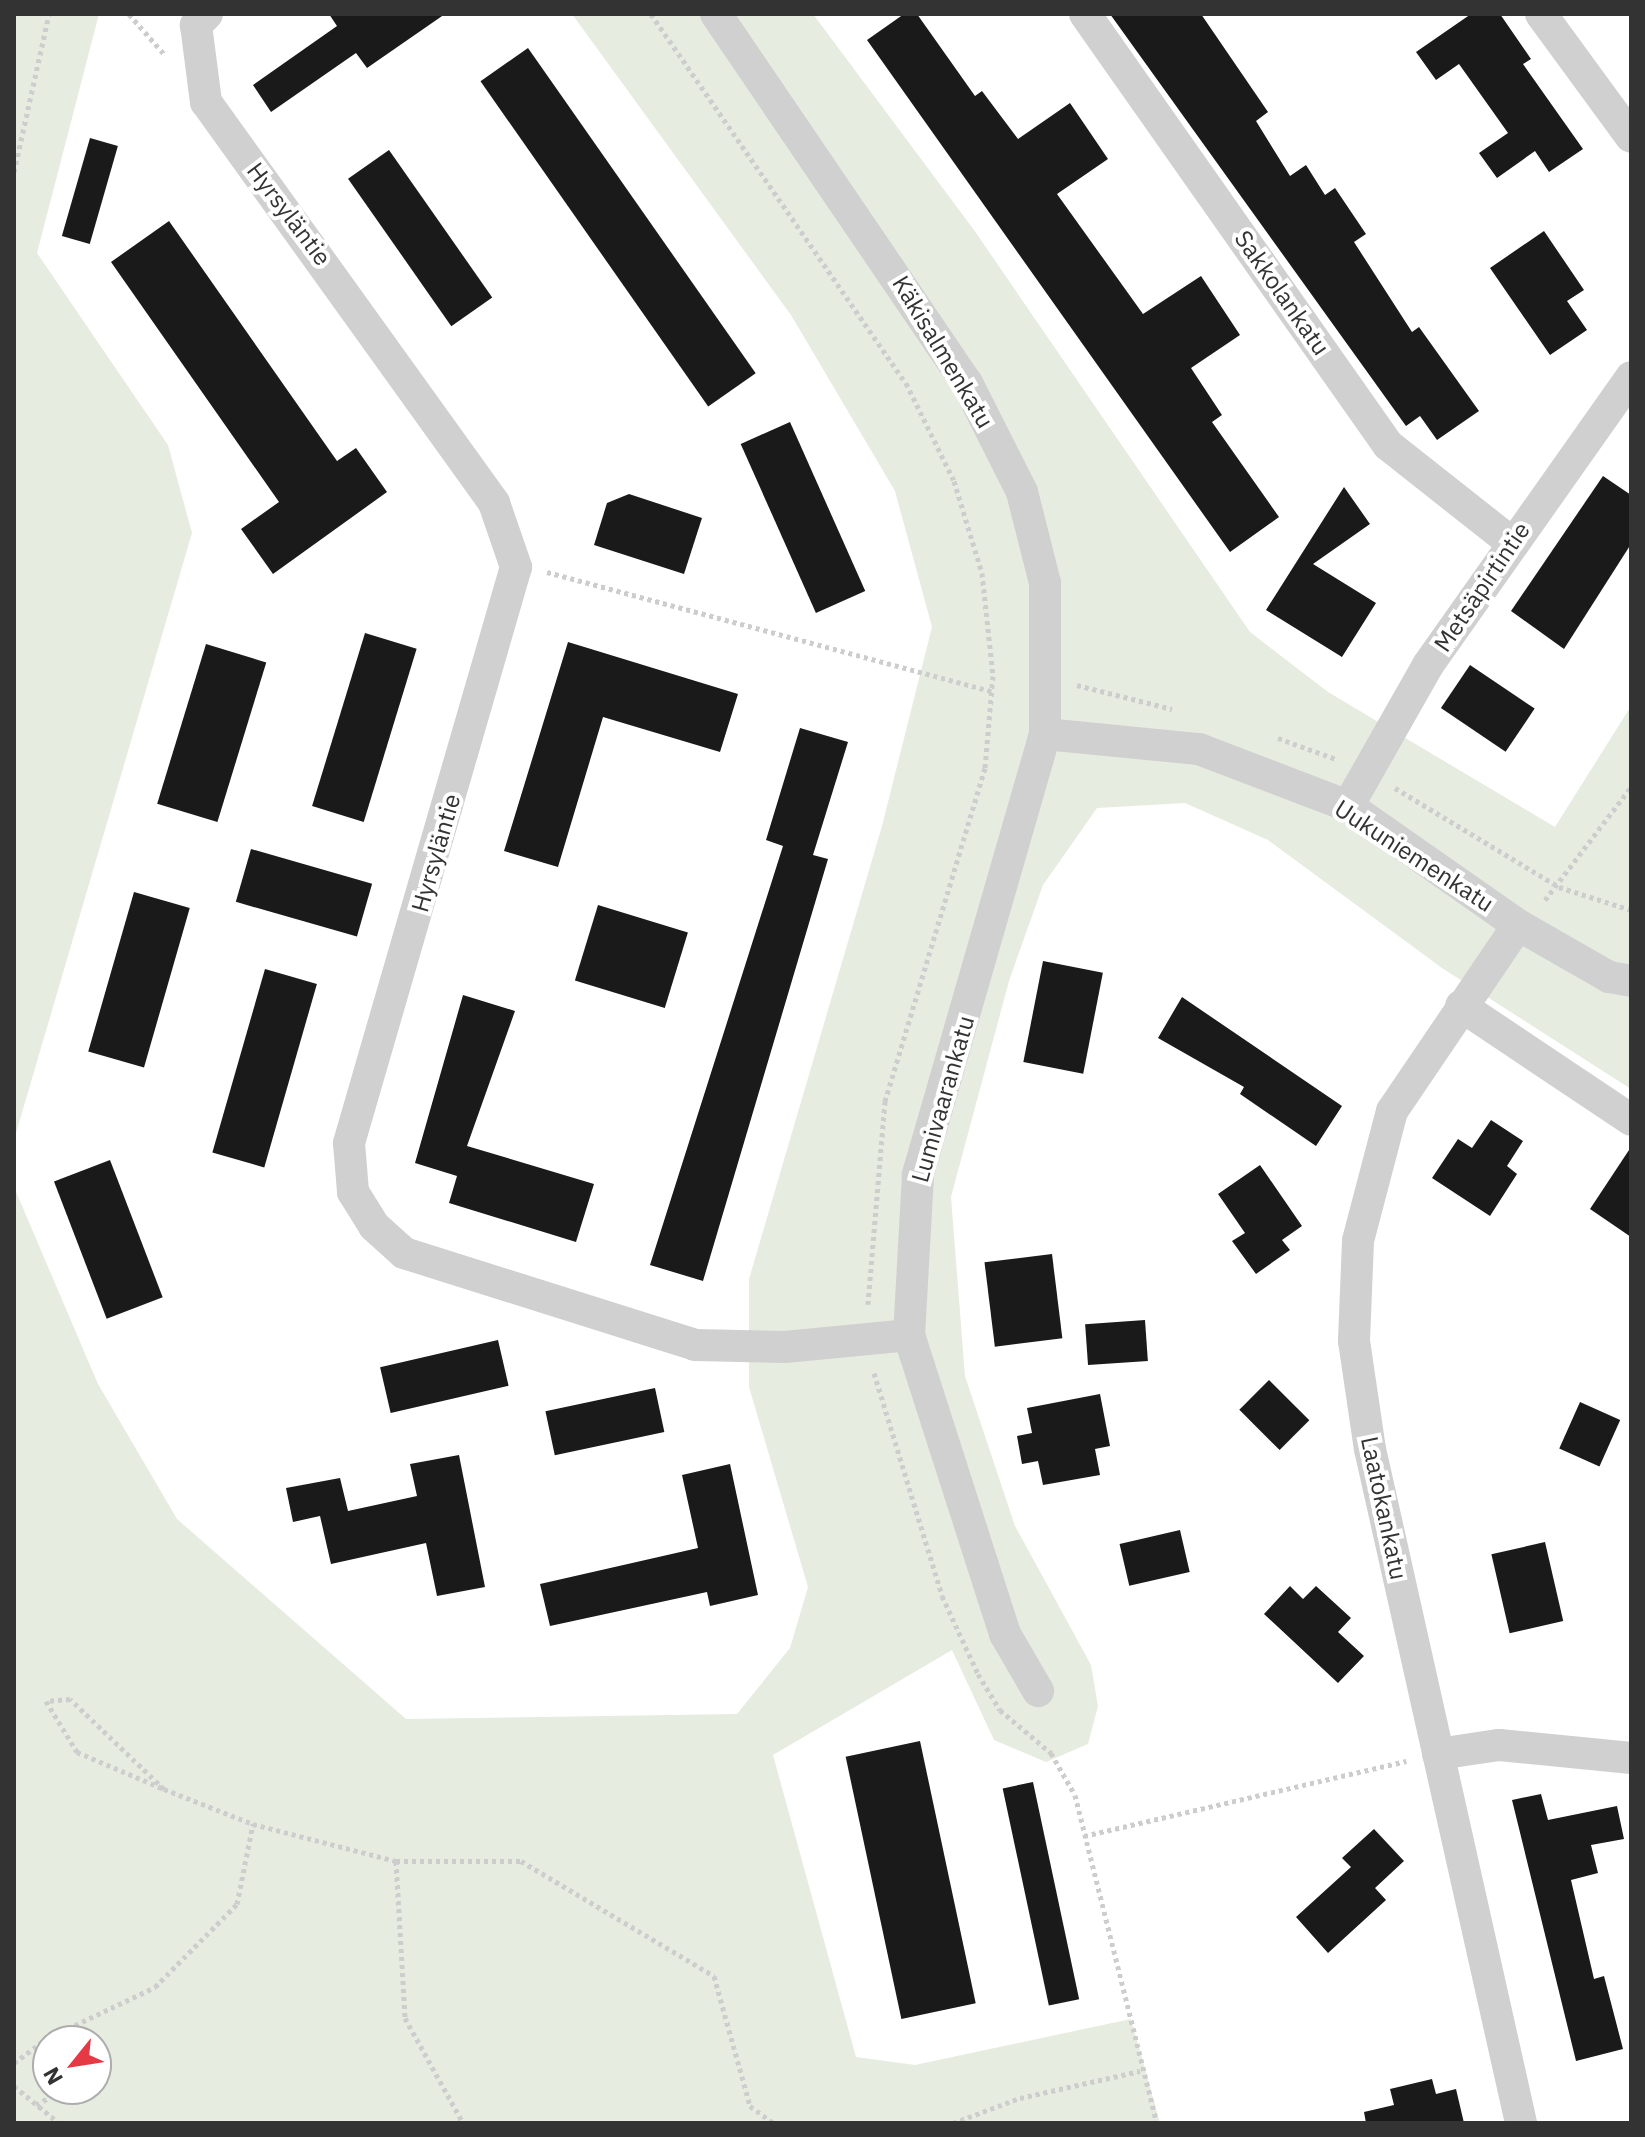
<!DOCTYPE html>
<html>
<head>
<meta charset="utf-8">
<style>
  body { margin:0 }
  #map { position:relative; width:1645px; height:2137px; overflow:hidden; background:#fff; font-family:"IBM Plex Sans",sans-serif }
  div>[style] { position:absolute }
  .green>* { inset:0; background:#e6ecdf }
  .building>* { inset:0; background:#1a1a1a; transform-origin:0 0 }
  .path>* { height:5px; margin-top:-2.5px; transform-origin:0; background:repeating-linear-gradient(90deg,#cdcdcd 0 4px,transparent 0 8px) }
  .minor>* { height:32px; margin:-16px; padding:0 16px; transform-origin:16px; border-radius:16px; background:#d0d0d0 }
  span { translate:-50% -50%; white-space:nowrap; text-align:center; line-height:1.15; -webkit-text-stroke:8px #fff; paint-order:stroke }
  .street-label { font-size:24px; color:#333 }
  .frame { position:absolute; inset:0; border:16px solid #333; pointer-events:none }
  .north { position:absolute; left:32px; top:2025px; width:80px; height:80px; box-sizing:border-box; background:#fff; border:2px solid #adadad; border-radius:50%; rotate:240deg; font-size:22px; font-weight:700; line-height:32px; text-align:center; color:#333 }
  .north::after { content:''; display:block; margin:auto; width:28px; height:36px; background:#e63946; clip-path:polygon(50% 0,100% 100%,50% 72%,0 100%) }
</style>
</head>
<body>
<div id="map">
  <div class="green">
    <div style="clip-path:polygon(14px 14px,99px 14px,37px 253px,168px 445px,192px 533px,14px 1140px)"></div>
    <div style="clip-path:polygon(evenodd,572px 14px,813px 14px,974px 230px,1250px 632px,1328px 692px,1555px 827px,1631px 706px,1631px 1089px,1442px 968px,1268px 840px,1185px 803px,1097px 808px,1043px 885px,1009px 981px,951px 1197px,965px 1376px,1015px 1526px,1091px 1665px,1098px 1706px,1088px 1744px,1046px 1762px,994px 1740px,952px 1650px,773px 1755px,856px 2057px,915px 2065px,1131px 2019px,1160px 2123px,14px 2123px,14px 1187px,98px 1384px,177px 1519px,406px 1719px,737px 1714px,790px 1648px,808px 1587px,749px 1387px,749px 1279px,882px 826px,932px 627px,895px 491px,791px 315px,572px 14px,48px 2041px,96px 2041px,96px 2089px,48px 2089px,48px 2041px)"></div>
  </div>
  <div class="building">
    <div style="clip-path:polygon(329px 14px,445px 14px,367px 68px,356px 53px,271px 112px,253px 85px,337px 26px)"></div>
    <div style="clip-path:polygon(904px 14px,917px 14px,975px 96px,982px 91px,1018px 139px,1070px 103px,1108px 159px,1057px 194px,1143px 314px,1201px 276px,1240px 335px,1191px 368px,1222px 415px,1212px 422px,1279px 517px,1230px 552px,867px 40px)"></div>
    <div style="clip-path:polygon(1110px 14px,1201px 14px,1268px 112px,1256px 121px,1290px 176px,1306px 165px,1325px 195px,1335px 188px,1366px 234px,1354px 242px,1412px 332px,1419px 327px,1479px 411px,1437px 440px,1420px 416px,1406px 426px)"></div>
    <div style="clip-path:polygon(1471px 14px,1500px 14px,1531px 59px,1523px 64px,1583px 149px,1549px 172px,1535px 151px,1497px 178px,1479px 153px,1508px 133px,1459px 64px,1436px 80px,1416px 52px)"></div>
    <div style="left:528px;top:48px;width:397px;height:58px;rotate:55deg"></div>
    <div style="left:90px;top:138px;width:29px;height:102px;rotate:16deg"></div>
    <div style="left:389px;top:150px;width:180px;height:50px;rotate:55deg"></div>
    <div style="clip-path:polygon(169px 221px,337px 461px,356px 448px,387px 492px,273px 574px,241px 529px,279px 502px,111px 262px)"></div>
    <div style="clip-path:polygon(1544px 231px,1584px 290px,1567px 301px,1587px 330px,1550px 355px,1490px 268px)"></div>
    <div style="left:790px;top:422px;width:185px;height:54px;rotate:66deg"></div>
    <div style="clip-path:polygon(1603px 476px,1631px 495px,1631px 544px,1564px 649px,1511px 611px)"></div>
    <div style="clip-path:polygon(1344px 487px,1370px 524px,1313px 564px,1376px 603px,1342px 657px,1266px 610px)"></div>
    <div style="clip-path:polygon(629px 494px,702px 518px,684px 574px,594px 545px,607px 503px)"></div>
    <div style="left:365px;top:633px;width:54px;height:181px;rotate:17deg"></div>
    <div style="clip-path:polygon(568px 642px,738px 694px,720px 752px,603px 717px,558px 867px,504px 851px)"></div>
    <div style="left:206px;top:644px;width:63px;height:167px;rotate:17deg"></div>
    <div style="left:1470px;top:665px;width:78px;height:52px;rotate:34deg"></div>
    <div style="clip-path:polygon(800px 728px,848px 742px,813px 855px,828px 859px,703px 1281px,650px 1265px,783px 846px,766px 840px)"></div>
    <div style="left:251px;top:849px;width:126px;height:55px;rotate:16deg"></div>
    <div style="left:134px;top:892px;width:58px;height:166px;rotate:16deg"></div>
    <div style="left:598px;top:905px;width:94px;height:79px;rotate:17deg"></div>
    <div style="left:1043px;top:961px;width:61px;height:103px;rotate:11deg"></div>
    <div style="left:265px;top:969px;width:54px;height:191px;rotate:16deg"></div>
    <div style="clip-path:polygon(463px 995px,515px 1011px,467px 1146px,594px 1184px,576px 1242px,449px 1203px,457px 1176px,415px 1163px)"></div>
    <div style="clip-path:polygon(1182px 997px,1342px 1106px,1316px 1146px,1240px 1094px,1244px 1087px,1158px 1038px)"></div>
    <div style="clip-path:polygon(1491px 1120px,1523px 1141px,1507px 1166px,1517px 1174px,1490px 1216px,1432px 1178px,1458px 1139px,1472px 1148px)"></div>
    <div style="clip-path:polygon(1631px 1147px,1631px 1237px,1590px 1209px)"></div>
    <div style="left:110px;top:1160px;width:147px;height:60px;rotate:69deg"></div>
    <div style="clip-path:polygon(1260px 1165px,1302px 1226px,1282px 1240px,1290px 1250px,1256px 1274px,1232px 1241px,1245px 1233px,1218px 1194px)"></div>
    <div style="left:1052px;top:1254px;width:85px;height:68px;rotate:83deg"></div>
    <div style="left:1145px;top:1320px;width:41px;height:60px;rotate:86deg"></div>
    <div style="left:498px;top:1340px;width:47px;height:121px;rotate:77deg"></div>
    <div style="left:1269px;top:1380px;width:57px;height:42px;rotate:45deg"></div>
    <div style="left:655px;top:1388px;width:45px;height:112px;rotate:78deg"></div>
    <div style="clip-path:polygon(1100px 1394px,1110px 1446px,1095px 1449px,1100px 1475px,1043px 1485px,1038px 1461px,1022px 1464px,1017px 1436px,1032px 1433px,1027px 1408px)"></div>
    <div style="left:1580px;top:1402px;width:44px;height:51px;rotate:24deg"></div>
    <div style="clip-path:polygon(459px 1455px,485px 1587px,437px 1596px,426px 1543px,331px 1564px,320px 1516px,293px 1522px,286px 1488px,340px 1478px,348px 1511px,417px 1496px,410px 1464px)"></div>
    <div style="clip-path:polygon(730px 1464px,758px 1595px,710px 1606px,707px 1592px,550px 1626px,540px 1584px,698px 1548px,682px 1475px)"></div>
    <div style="left:1180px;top:1530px;width:43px;height:62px;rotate:77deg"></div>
    <div style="left:1545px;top:1542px;width:81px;height:55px;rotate:77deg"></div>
    <div style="clip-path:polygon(1290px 1586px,1303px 1599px,1316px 1586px,1351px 1618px,1338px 1632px,1364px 1656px,1338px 1683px,1264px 1614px)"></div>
    <div style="left:920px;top:1741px;width:268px;height:76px;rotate:78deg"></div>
    <div style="left:1033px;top:1782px;width:222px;height:31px;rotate:78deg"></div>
    <div style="clip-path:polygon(1541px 1794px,1548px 1820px,1617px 1806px,1624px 1839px,1591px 1845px,1598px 1873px,1571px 1880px,1594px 1979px,1604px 1976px,1623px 2049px,1576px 2061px,1512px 1800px)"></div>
    <div style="clip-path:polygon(1374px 1829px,1404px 1861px,1375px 1888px,1386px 1900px,1328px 1953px,1296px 1917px,1351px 1867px,1342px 1858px)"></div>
    <div style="clip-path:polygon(1432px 2079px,1436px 2094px,1456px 2089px,1464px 2123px,1366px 2123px,1364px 2112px,1394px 2105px,1390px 2089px)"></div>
  </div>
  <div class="path">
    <div style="left:129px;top:14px;width:55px;rotate:48.7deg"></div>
    <div style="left:651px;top:14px;width:449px;rotate:55.4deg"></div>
    <div style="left:906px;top:383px;width:109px;rotate:63.9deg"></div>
    <div style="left:954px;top:481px;width:96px;rotate:73.1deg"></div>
    <div style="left:982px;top:573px;width:104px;rotate:83.9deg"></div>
    <div style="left:993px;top:676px;width:92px;rotate:95deg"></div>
    <div style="left:985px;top:768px;width:348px;rotate:106.7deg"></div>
    <div style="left:885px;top:1101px;width:204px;rotate:94.8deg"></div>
    <div style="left:14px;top:172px;width:162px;rotate:-77.5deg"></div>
    <div style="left:547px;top:572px;width:460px;rotate:15deg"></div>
    <div style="left:1077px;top:685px;width:98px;rotate:14.2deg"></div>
    <div style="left:1278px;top:738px;width:62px;rotate:19.9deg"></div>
    <div style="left:1395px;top:788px;width:192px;rotate:31.1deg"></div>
    <div style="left:1559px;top:887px;width:76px;rotate:17.7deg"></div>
    <div style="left:1545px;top:900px;width:142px;rotate:-52.7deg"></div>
    <div style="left:874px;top:1373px;width:233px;rotate:73deg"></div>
    <div style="left:942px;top:1596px;width:86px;rotate:65.2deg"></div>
    <div style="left:978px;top:1674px;width:42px;rotate:58.6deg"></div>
    <div style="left:1000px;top:1710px;width:67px;rotate:40.1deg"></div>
    <div style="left:1051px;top:1753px;width:48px;rotate:60.3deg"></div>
    <div style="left:1075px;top:1795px;width:338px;rotate:76deg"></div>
    <div style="left:164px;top:1789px;width:130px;rotate:-136.2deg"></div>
    <div style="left:70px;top:1699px;width:24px;rotate:175deg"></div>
    <div style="left:46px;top:1701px;width:60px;rotate:58.7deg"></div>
    <div style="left:77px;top:1752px;width:95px;rotate:23deg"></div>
    <div style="left:164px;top:1789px;width:96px;rotate:21.5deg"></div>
    <div style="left:253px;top:1824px;width:148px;rotate:14.5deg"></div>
    <div style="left:396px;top:1861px;width:125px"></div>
    <div style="left:521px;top:1861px;width:225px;rotate:30.8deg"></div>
    <div style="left:714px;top:1976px;width:135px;rotate:74.5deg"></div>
    <div style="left:750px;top:2106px;width:29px;rotate:36deg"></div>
    <div style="left:1084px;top:1836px;width:331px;rotate:-13.1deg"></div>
    <div style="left:396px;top:1861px;width:157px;rotate:86.7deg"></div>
    <div style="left:405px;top:2018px;width:120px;rotate:61.1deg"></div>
    <div style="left:71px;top:2027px;width:18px;rotate:52deg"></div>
    <div style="left:96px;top:2061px;width:9px;rotate:90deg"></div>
    <div style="left:14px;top:2063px;width:40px;rotate:-37deg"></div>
    <div style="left:46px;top:2039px;width:121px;rotate:-25.5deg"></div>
    <div style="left:155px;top:1987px;width:117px;rotate:-45.3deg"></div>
    <div style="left:237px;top:1904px;width:82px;rotate:-78.7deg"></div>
    <div style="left:14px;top:2086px;width:58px;rotate:39.4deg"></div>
    <div style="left:36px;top:2105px;width:32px;rotate:-30deg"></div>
    <div style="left:953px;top:2123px;width:72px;rotate:-20.5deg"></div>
    <div style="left:1020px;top:2098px;width:123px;rotate:-12.7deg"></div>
  </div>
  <div class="minor">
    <div style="left:207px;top:14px;width:16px;rotate:135deg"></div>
    <div style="left:196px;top:25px;width:78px;rotate:82.6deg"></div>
    <div style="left:206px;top:102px;width:494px;rotate:54.3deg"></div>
    <div style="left:494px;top:503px;width:68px;rotate:71deg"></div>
    <div style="left:516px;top:567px;width:600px;rotate:106.17deg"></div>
    <div style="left:349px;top:1143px;width:49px;rotate:85.3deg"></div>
    <div style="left:353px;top:1192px;width:40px;rotate:58deg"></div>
    <div style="left:374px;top:1226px;width:40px;rotate:42deg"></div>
    <div style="left:404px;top:1253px;width:305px;rotate:17.5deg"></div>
    <div style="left:695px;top:1345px;width:90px;rotate:1.3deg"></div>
    <div style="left:785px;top:1347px;width:125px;rotate:-5.5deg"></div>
    <div style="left:716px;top:14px;width:446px;rotate:55.8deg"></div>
    <div style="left:967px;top:383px;width:122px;rotate:63.2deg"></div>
    <div style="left:1022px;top:492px;width:94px;rotate:75.8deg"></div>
    <div style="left:1045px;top:583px;width:151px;rotate:90deg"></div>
    <div style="left:1045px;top:734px;width:459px;rotate:106.1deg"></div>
    <div style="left:918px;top:1175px;width:160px;rotate:93.2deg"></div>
    <div style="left:909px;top:1335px;width:314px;rotate:72.2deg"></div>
    <div style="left:1005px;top:1634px;width:66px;rotate:59.9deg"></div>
    <div style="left:1085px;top:14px;width:527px;rotate:54.89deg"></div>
    <div style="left:1388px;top:445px;width:157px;rotate:38.3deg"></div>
    <div style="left:1541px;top:14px;width:152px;rotate:53.8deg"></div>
    <div style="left:1045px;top:734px;width:155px;rotate:5.6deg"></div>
    <div style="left:1199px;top:749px;width:160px;rotate:20.9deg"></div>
    <div style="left:1348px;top:806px;width:208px;rotate:35deg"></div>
    <div style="left:1518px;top:925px;width:105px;rotate:29.7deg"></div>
    <div style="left:1609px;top:977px;width:22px;rotate:10deg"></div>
    <div style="left:1348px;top:806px;width:162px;rotate:-60.4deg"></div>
    <div style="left:1428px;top:665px;width:352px;rotate:-54.8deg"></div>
    <div style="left:1518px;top:925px;width:225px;rotate:124.1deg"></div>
    <div style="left:1392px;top:1111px;width:134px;rotate:104.7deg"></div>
    <div style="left:1358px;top:1241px;width:100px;rotate:92.3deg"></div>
    <div style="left:1354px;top:1341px;width:109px;rotate:81.6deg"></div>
    <div style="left:1370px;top:1449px;width:691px;rotate:77.37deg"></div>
    <div style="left:1461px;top:1006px;width:205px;rotate:33.8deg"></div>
    <div style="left:1438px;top:1754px;width:62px;rotate:-8.4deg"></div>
    <div style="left:1499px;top:1745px;width:133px;rotate:5.6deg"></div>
  </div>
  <div class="street-label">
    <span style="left:289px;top:214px;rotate:53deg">Hyrsyläntie</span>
    <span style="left:1282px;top:293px;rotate:55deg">Sakkolankatu</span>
    <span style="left:943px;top:352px;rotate:59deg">Käkisalmenkatu</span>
    <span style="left:1482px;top:587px;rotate:-56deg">Metsäpirtintie</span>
    <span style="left:436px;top:853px;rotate:-74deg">Hyrsyläntie</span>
    <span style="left:1414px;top:856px;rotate:33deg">Uukuniemenkatu</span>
    <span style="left:943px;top:1099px;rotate:-74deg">Lumivaarankatu</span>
    <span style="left:1384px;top:1508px;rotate:78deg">Laatokankatu</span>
  </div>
  <div class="frame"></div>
  <div class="north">N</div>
</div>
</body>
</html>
